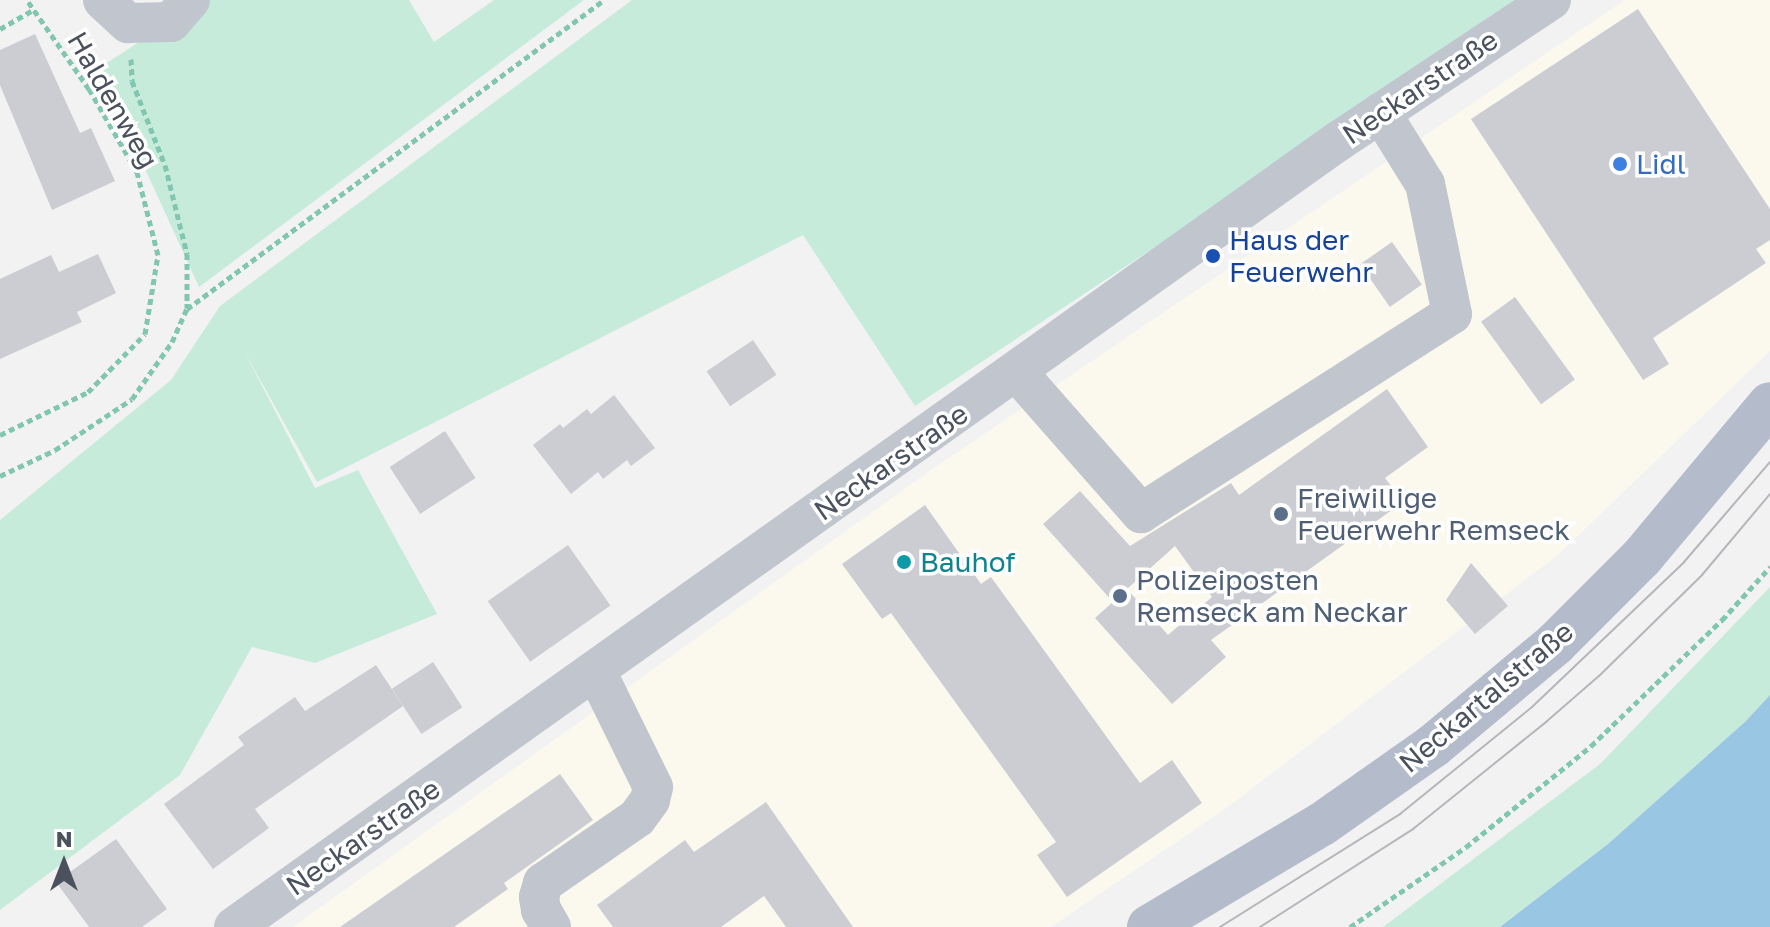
<!DOCTYPE html>
<html>
<head>
<meta charset="utf-8">
<style>
  body { margin:0 }
  #map { position:relative; width:1770px; height:927px; overflow:hidden; background:#f3f2f2; font-family:"Golos Text",sans-serif }
  div>[style] { position:absolute }
  .commercial>* { inset:0; background:#fbf9ee }
  .green>* { inset:0; background:#c6ebdb }
  .water>* { inset:0; background:#98c6e3 }
  .building>* { inset:0; background:#cccdd3; transform-origin:0 0 }
  .path>* { height:5px; margin-top:-2.5px; transform-origin:0; background:repeating-linear-gradient(90deg,#81c6b0 0 6px,transparent 0 10px) }
  .minor>* { height:40px; margin:-20px; padding:0 20px; transform-origin:20px; border-radius:20px; background:#c1c6ce }
  .major>* { height:44px; margin:-22px; padding:0 22px; transform-origin:22px; border-radius:22px; background:#b4bccc }
  .tram>* { height:2px; margin:-1px; padding:0 1px; transform-origin:1px; border-radius:1px; background:#b4b6bb }
  .dots>* { width:22px; height:22px; translate:-50% -50%; box-sizing:border-box; border:4px solid #fff; border-radius:50% }
  span { translate:-50% -50%; white-space:nowrap; text-align:center; line-height:1.15; -webkit-text-stroke:7px #fff; paint-order:stroke }
  .street-label { font-size:28px; color:#4b515d }
  .shop-label { font-size:28px; color:#366cbe }
  .left { translate:0 -50%; text-align:left }
  .transit-label { font-size:28px; color:#164399 }
  .service-label { font-size:28px; color:#4e5e75 }
  .culture-label { font-size:28px; color:#0d838f }
  .north { position:absolute; left:24px; top:823px; width:80px; height:80px; -webkit-text-stroke:6px #fff; paint-order:stroke; rotate:0deg; font-size:22px; font-weight:700; line-height:32px; text-align:center; color:#4b515d }
  .north::after { content:''; display:block; margin:auto; width:28px; height:36px; background:#4b515d; clip-path:polygon(50% 0,100% 100%,50% 72%,0 100%) }
</style>
</head>
<body>
<div id="map">
  <div class="commercial">
    <div style="clip-path:polygon(1625px 0,1770px 0,1770px 351px,1559px 554px,1225px 809px,1051px 927px,293px 927px,934px 468px)"></div>
  </div>
  <div class="green">
    <div style="clip-path:polygon(204px 0,409px 0,434px 42px,494px 0,584px 0,199px 287px,99px 68px)"></div>
    <div style="clip-path:polygon(632px 0,1528px 0,915px 406px,803px 235px,317px 482px,244px 351px,315px 488px,358px 470px,437px 614px,315px 663px,252px 647px,180px 775px,0 910px,0 520px,171px 380px,220px 306px)"></div>
    <div style="clip-path:polygon(1770px 587px,1770px 695px,1746px 721px,1608px 844px,1500px 927px,1383px 927px,1600px 764px)"></div>
  </div>
  <div class="water">
    <div style="clip-path:polygon(1770px 695px,1770px 927px,1500px 927px,1608px 844px,1746px 721px)"></div>
  </div>
  <div class="building">
    <div style="clip-path:polygon(1638px 9px,1770px 209px,1770px 240px,1756px 249px,1766px 263px,1653px 338px,1669px 364px,1643px 380px,1471px 119px)"></div>
    <div style="clip-path:polygon(35px 34px,80px 133px,91px 128px,115px 181px,52px 210px,0 85px,0 50px)"></div>
    <div style="left:1392px;top:242px;width:52px;height:39px;rotate:55deg"></div>
    <div style="clip-path:polygon(98px 254px,116px 293px,77px 312px,82px 322px,0 359px,0 279px,51px 255px,59px 272px)"></div>
    <div style="left:1515px;top:297px;width:102px;height:42px;rotate:54deg"></div>
    <div style="left:753px;top:340px;width:42px;height:56px;rotate:56deg"></div>
    <div style="clip-path:polygon(evenodd,1387px 389px,1428px 447px,1385px 478px,1403px 502px,1211px 640px,1226px 657px,1172px 704px,1095px 618px,1126px 590px,1113px 602px,1043px 524px,1080px 491px,1130px 546px,1231px 483px,1239px 495px,1387px 389px,1175px 546px,1212px 597px,1168px 635px,1127px 589px,1175px 546px)"></div>
    <div style="clip-path:polygon(614px 395px,655px 448px,631px 466px,627px 460px,603px 479px,598px 472px,571px 494px,533px 445px,560px 424px,563px 428px,587px 409px,591px 414px)"></div>
    <div style="left:445px;top:431px;width:56px;height:66px;rotate:57deg"></div>
    <div style="clip-path:polygon(925px 505px,981px 584px,991px 577px,1140px 783px,1172px 760px,1202px 803px,1067px 897px,1037px 855px,1056px 842px,891px 613px,882px 619px,842px 564px)"></div>
    <div style="left:568px;top:545px;width:74px;height:98px;rotate:55deg"></div>
    <div style="clip-path:polygon(1471px 563px,1508px 606px,1475px 634px,1446px 600px)"></div>
    <div style="left:433px;top:662px;width:54px;height:49px;rotate:57deg"></div>
    <div style="clip-path:polygon(376px 665px,403px 706px,255px 809px,269px 828px,213px 869px,164px 804px,244px 745px,238px 737px,295px 697px,305px 711px)"></div>
    <div style="clip-path:polygon(560px 774px,593px 820px,504px 883px,508px 889px,454px 927px,340px 927px)"></div>
    <div style="clip-path:polygon(766px 802px,853px 927px,786px 927px,764px 896px,721px 927px,613px 927px,597px 905px,685px 840px,694px 852px)"></div>
    <div style="clip-path:polygon(116px 839px,167px 909px,142px 927px,89px 927px,56px 882px)"></div>
  </div>
  <div class="path">
    <div style="left:0;top:29px;width:39px;rotate:-30deg"></div>
    <div style="left:131px;top:59px;width:22px;rotate:87deg"></div>
    <div style="left:132px;top:81px;width:90px;rotate:68.6deg"></div>
    <div style="left:165px;top:165px;width:92px;rotate:76.1deg"></div>
    <div style="left:187px;top:254px;width:54px;rotate:90deg"></div>
    <div style="left:0;top:435px;width:98px;rotate:-26deg"></div>
    <div style="left:88px;top:392px;width:81px;rotate:-45.5deg"></div>
    <div style="left:145px;top:334px;width:80px;rotate:-80.7deg"></div>
    <div style="left:158px;top:255px;width:86px;rotate:-104.2deg"></div>
    <div style="left:137px;top:172px;width:96px;rotate:-120deg"></div>
    <div style="left:89px;top:89px;width:108px;rotate:-124.9deg"></div>
    <div style="left:0;top:476px;width:61px;rotate:-25.3deg"></div>
    <div style="left:55px;top:450px;width:92px;rotate:-33.5deg"></div>
    <div style="left:132px;top:399px;width:70px;rotate:-54.9deg"></div>
    <div style="left:172px;top:342px;width:36px;rotate:-66deg"></div>
    <div style="left:187px;top:309px;width:519px;rotate:-36.54deg"></div>
    <div style="left:1350px;top:927px;width:141px;rotate:-34.6deg"></div>
    <div style="left:1466px;top:847px;width:161px;rotate:-38.9deg"></div>
    <div style="left:1591px;top:746px;width:182px;rotate:-43.9deg"></div>
    <div style="left:1722px;top:620px;width:72px;rotate:-47.8deg"></div>
  </div>
  <div class="minor">
    <div style="left:103px;top:0;width:34px;rotate:43deg"></div>
    <div style="left:128px;top:23px;width:43px;rotate:-1.3deg"></div>
    <div style="left:171px;top:22px;width:29px;rotate:-49deg"></div>
    <div style="left:1017px;top:372px;width:188px;rotate:48.7deg"></div>
    <div style="left:1141px;top:513px;width:369px;rotate:-32.6deg"></div>
    <div style="left:1452px;top:314px;width:133px;rotate:-101.7deg"></div>
    <div style="left:1425px;top:184px;width:84px;rotate:-121.8deg"></div>
    <div style="left:234px;top:927px;width:1354px;rotate:-35.44deg"></div>
    <div style="left:1337px;top:142px;width:257px;rotate:-33.6deg"></div>
    <div style="left:551px;top:927px;width:20px;rotate:-120deg"></div>
    <div style="left:541px;top:910px;width:13px;rotate:-99deg"></div>
    <div style="left:539px;top:897px;width:15px;rotate:-74deg"></div>
    <div style="left:543px;top:883px;width:114px;rotate:-34.7deg"></div>
    <div style="left:637px;top:818px;width:22px;rotate:-54deg"></div>
    <div style="left:650px;top:800px;width:13px;rotate:-77deg"></div>
    <div style="left:653px;top:787px;width:129px;rotate:-116.2deg"></div>
  </div>
  <div class="major">
    <div style="left:1149px;top:927px;width:201px;rotate:-30.8deg"></div>
    <div style="left:1322px;top:824px;width:136px;rotate:-35.1deg"></div>
    <div style="left:1433px;top:746px;width:159px;rotate:-39.9deg"></div>
    <div style="left:1555px;top:644px;width:123px;rotate:-45deg"></div>
    <div style="left:1642px;top:557px;width:199px;rotate:-50.1deg"></div>
  </div>
  <div class="tram">
    <div style="left:1220px;top:927px;width:213px;rotate:-32.1deg"></div>
    <div style="left:1400px;top:814px;width:170px;rotate:-39deg"></div>
    <div style="left:1532px;top:707px;width:210px;rotate:-43.6deg"></div>
    <div style="left:1684px;top:562px;width:132px;rotate:-49.3deg"></div>
    <div style="left:1260px;top:927px;width:182px;rotate:-32.6deg"></div>
    <div style="left:1413px;top:829px;width:171px;rotate:-38.8deg"></div>
    <div style="left:1546px;top:722px;width:70px;rotate:-41deg"></div>
    <div style="left:1599px;top:676px;width:144px;rotate:-44.4deg"></div>
    <div style="left:1702px;top:575px;width:106px;rotate:-50deg"></div>
  </div>
  <div class="dots">
    <div style="left:1620px;top:164px;background:#3f7fe0"></div>
    <div style="left:1213px;top:256px;background:#1a4fb4"></div>
    <div style="left:1281px;top:514px;background:#5c6f8a"></div>
    <div style="left:904px;top:562px;background:#0f9aa8"></div>
    <div style="left:1120px;top:596px;background:#5c6f8a"></div>
  </div>
  <div class="street-label">
    <span style="left:1420px;top:87px;rotate:-34deg">Neckarstraße</span>
    <span style="left:113px;top:100px;rotate:60deg">Haldenweg</span>
    <span style="left:891px;top:462px;rotate:-35deg">Neckarstraße</span>
    <span style="left:1486px;top:697px;rotate:-40deg">Neckartalstraße</span>
    <span style="left:363px;top:837px;rotate:-35deg">Neckarstraße</span>
  </div>
  <div class="shop-label">
    <span class="left" style="left:1636px;top:164px">Lidl</span>
  </div>
  <div class="transit-label">
    <span class="left" style="left:1229px;top:256px">Haus der<br>Feuerwehr</span>
  </div>
  <div class="service-label">
    <span class="left" style="left:1297px;top:514px">Freiwillige<br>Feuerwehr Remseck</span>
    <span class="left" style="left:1136px;top:596px">Polizeiposten<br>Remseck am Neckar</span>
  </div>
  <div class="culture-label">
    <span class="left" style="left:920px;top:562px">Bauhof</span>
  </div>
  <div class="north">N</div>
</div>
</body>
</html>
